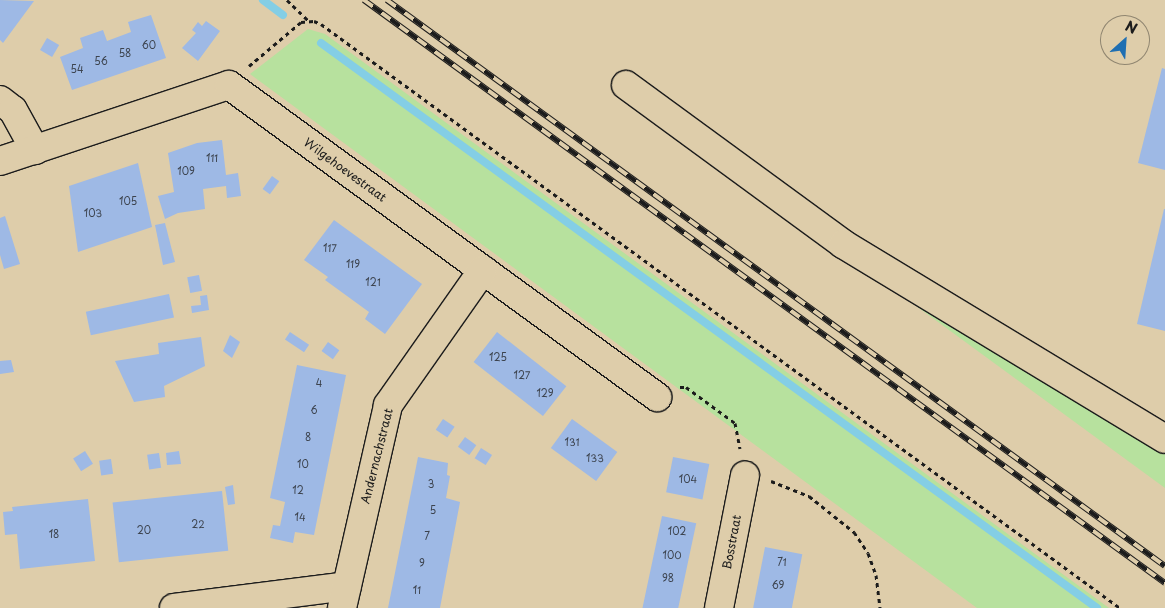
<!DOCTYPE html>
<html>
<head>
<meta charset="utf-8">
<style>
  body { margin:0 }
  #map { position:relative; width:1165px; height:608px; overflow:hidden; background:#decdaa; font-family:"Playpen Sans",sans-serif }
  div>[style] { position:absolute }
  .green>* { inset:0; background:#b7e19e }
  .stream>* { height:8px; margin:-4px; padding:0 4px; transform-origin:4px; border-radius:4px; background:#84cee5 }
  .building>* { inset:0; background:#9eb9e5; transform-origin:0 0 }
  .path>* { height:3px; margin-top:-1.5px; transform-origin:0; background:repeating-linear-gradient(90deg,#1c1c1c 0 4px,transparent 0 8px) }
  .roads { filter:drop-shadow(1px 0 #1c1c1c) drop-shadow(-1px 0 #1c1c1c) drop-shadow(0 1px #1c1c1c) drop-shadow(0 -1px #1c1c1c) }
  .minor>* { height:28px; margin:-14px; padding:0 14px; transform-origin:14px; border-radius:14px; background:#decdaa }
  .rail>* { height:5.5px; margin-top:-2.75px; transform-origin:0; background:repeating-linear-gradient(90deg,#decdaa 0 11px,#1c1c1c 0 22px); box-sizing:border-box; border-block:1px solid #1c1c1c }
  span { translate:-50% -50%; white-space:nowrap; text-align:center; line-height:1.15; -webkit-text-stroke:4.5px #decdaa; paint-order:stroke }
  .number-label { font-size:10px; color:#3c434e }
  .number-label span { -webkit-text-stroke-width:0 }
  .street-label { font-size:12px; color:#1c1c1c }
  .north { position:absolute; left:1100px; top:15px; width:50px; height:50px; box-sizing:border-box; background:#decdaa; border:1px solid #908671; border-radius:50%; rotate:26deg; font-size:14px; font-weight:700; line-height:20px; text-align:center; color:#1c1c1c }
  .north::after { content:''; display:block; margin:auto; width:18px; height:22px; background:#1f6fb2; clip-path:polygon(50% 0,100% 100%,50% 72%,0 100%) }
</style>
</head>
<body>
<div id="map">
  <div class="green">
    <div style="clip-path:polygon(308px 29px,325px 34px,1109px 608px,977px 608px,250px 74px)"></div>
    <div style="clip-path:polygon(856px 262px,1165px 452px,1165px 488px)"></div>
  </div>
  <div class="stream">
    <div style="left:263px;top:0;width:25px;rotate:37deg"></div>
    <div style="left:321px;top:43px;width:960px;rotate:36.06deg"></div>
  </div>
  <div class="building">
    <div style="clip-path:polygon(0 0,34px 1px,3px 43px,0 40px)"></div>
    <div style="clip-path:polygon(151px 15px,166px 58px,72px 90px,60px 57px,83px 48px,80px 38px,103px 30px,107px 41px,131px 32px,128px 22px)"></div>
    <div style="clip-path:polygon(206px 21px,220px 31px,198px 61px,182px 48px,196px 33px,192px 30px,198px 22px,202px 26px)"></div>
    <div style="left:47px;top:38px;width:14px;height:14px;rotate:30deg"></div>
    <div style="clip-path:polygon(1162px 68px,1165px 69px,1165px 170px,1138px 163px)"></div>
    <div style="clip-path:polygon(222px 140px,226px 175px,238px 173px,241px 196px,227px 198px,226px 186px,203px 189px,205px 209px,178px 213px,165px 219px,158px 196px,174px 192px,168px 153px,197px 143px)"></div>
    <div style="clip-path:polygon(138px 163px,152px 227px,78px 252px,69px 186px)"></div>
    <div style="left:272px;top:176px;width:9px;height:16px;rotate:36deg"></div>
    <div style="clip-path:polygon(1164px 209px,1165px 209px,1165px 331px,1137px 324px)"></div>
    <div style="clip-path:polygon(5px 216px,20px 264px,4px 269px,0 255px,0 218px)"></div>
    <div style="clip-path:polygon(334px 220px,422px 284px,385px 334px,365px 319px,369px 312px,325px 280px,328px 277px,304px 260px)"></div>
    <div style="clip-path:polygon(165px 223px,175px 262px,163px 265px,155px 225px)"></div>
    <div style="left:199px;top:275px;width:16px;height:12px;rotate:79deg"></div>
    <div style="left:169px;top:294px;width:24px;height:85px;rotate:78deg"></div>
    <div style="clip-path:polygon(207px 295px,209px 310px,192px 313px,191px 306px,201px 305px,200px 296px)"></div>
    <div style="left:290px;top:332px;width:23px;height:9px;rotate:34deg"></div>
    <div style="left:497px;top:332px;width:88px;height:38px;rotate:38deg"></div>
    <div style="clip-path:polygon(230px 335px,240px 342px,232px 358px,223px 351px)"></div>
    <div style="clip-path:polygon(201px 337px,205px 366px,164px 386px,165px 397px,134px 402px,115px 361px,159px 354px,158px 343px)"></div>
    <div style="left:328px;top:342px;width:14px;height:11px;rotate:36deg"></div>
    <div style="clip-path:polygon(11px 360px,14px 372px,0 374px,0 361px)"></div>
    <div style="clip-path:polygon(297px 365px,346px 375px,314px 535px,295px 532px,293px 543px,270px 538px,273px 525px,280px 526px,285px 502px,270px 498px)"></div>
    <div style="left:443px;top:419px;width:14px;height:13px;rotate:34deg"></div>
    <div style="left:572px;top:419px;width:56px;height:36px;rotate:36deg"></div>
    <div style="left:465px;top:437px;width:14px;height:12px;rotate:36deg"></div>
    <div style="left:481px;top:448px;width:13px;height:12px;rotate:32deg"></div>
    <div style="left:85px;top:451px;width:15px;height:14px;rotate:58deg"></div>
    <div style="clip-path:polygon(179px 451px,181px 464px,167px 465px,166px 453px)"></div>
    <div style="left:159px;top:453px;width:15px;height:12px;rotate:82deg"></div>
    <div style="clip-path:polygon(418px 457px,448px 463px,447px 475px,450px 476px,446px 498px,460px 502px,440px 608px,388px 608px)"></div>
    <div style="left:673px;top:457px;width:37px;height:36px;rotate:11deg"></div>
    <div style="left:111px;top:459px;width:15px;height:12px;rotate:82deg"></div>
    <div style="clip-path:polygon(233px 485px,235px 504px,228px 505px,225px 487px)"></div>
    <div style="left:222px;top:491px;width:60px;height:110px;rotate:84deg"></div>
    <div style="clip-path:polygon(88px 499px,95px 561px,20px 569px,17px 534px,5px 535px,3px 512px,13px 511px,12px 507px)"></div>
    <div style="left:662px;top:516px;width:35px;height:94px;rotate:12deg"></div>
    <div style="left:765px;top:547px;width:38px;height:62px;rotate:11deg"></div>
  </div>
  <div class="path">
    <div style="left:287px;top:0;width:29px;rotate:44deg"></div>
    <div style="left:249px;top:66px;width:68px;rotate:-40.2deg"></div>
    <div style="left:301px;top:22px;width:13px;rotate:-4deg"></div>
    <div style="left:314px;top:21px;width:8px;rotate:23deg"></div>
    <div style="left:321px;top:24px;width:990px;rotate:36.16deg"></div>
    <div style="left:680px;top:387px;width:6px"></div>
    <div style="left:686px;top:387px;width:61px;rotate:36.3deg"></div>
    <div style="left:735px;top:423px;width:26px;rotate:79deg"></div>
    <div style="left:771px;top:481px;width:41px;rotate:21.5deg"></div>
    <div style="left:809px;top:496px;width:58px;rotate:38.7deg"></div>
    <div style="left:854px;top:532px;width:25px;rotate:56deg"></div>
    <div style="left:868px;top:553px;width:23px;rotate:70deg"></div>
    <div style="left:876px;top:575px;width:33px;rotate:83deg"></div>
  </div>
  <div class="roads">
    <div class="minor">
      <div style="left:626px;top:85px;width:269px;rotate:36.2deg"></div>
      <div style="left:843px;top:244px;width:376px;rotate:31.2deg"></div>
      <div style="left:0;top:100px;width:16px;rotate:38deg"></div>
      <div style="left:13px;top:110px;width:46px;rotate:61.2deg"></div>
      <div style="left:0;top:161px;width:241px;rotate:-18.4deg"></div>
      <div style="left:229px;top:85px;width:530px;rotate:36.09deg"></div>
      <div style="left:174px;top:608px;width:174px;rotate:-7.2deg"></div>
      <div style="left:342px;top:608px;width:208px;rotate:-77.2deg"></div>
      <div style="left:388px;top:405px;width:165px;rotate:-54.9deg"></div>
      <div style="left:719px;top:608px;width:135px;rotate:-78.9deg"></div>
    </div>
  </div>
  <div class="rail">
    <div style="left:364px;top:0;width:991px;rotate:36.05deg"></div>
    <div style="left:387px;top:0;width:962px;rotate:36.04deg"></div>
  </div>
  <div class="number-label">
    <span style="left:149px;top:45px">60</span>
    <span style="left:125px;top:53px">58</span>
    <span style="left:101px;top:61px">56</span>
    <span style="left:77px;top:69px">54</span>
    <span style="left:212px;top:158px">111</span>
    <span style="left:186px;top:171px">109</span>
    <span style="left:128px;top:201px">105</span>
    <span style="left:93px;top:213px">103</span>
    <span style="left:330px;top:248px">117</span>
    <span style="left:353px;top:264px">119</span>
    <span style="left:373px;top:282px">121</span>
    <span style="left:498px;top:357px">125</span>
    <span style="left:522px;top:375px">127</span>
    <span style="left:319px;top:383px">4</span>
    <span style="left:545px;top:393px">129</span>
    <span style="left:314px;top:410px">6</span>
    <span style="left:308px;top:437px">8</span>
    <span style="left:572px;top:442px">131</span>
    <span style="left:595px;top:458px">133</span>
    <span style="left:303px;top:464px">10</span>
    <span style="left:688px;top:479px">104</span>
    <span style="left:431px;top:484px">3</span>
    <span style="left:298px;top:490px">12</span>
    <span style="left:433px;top:510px">5</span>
    <span style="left:300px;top:517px">14</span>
    <span style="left:198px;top:524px">22</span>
    <span style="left:144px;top:530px">20</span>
    <span style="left:677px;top:531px">102</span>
    <span style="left:54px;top:534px">18</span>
    <span style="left:427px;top:536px">7</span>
    <span style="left:672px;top:555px">100</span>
    <span style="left:782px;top:562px">71</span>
    <span style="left:422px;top:563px">9</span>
    <span style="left:668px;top:578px">98</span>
    <span style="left:778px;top:585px">69</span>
    <span style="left:417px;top:590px">11</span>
  </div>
  <div class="street-label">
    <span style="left:345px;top:170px;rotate:36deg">Wilgehoevestraat</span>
    <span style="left:377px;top:456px;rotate:-76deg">Andernachstraat</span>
    <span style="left:732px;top:542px;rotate:-79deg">Bosstraat</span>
  </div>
  <div class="north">N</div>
</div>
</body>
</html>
